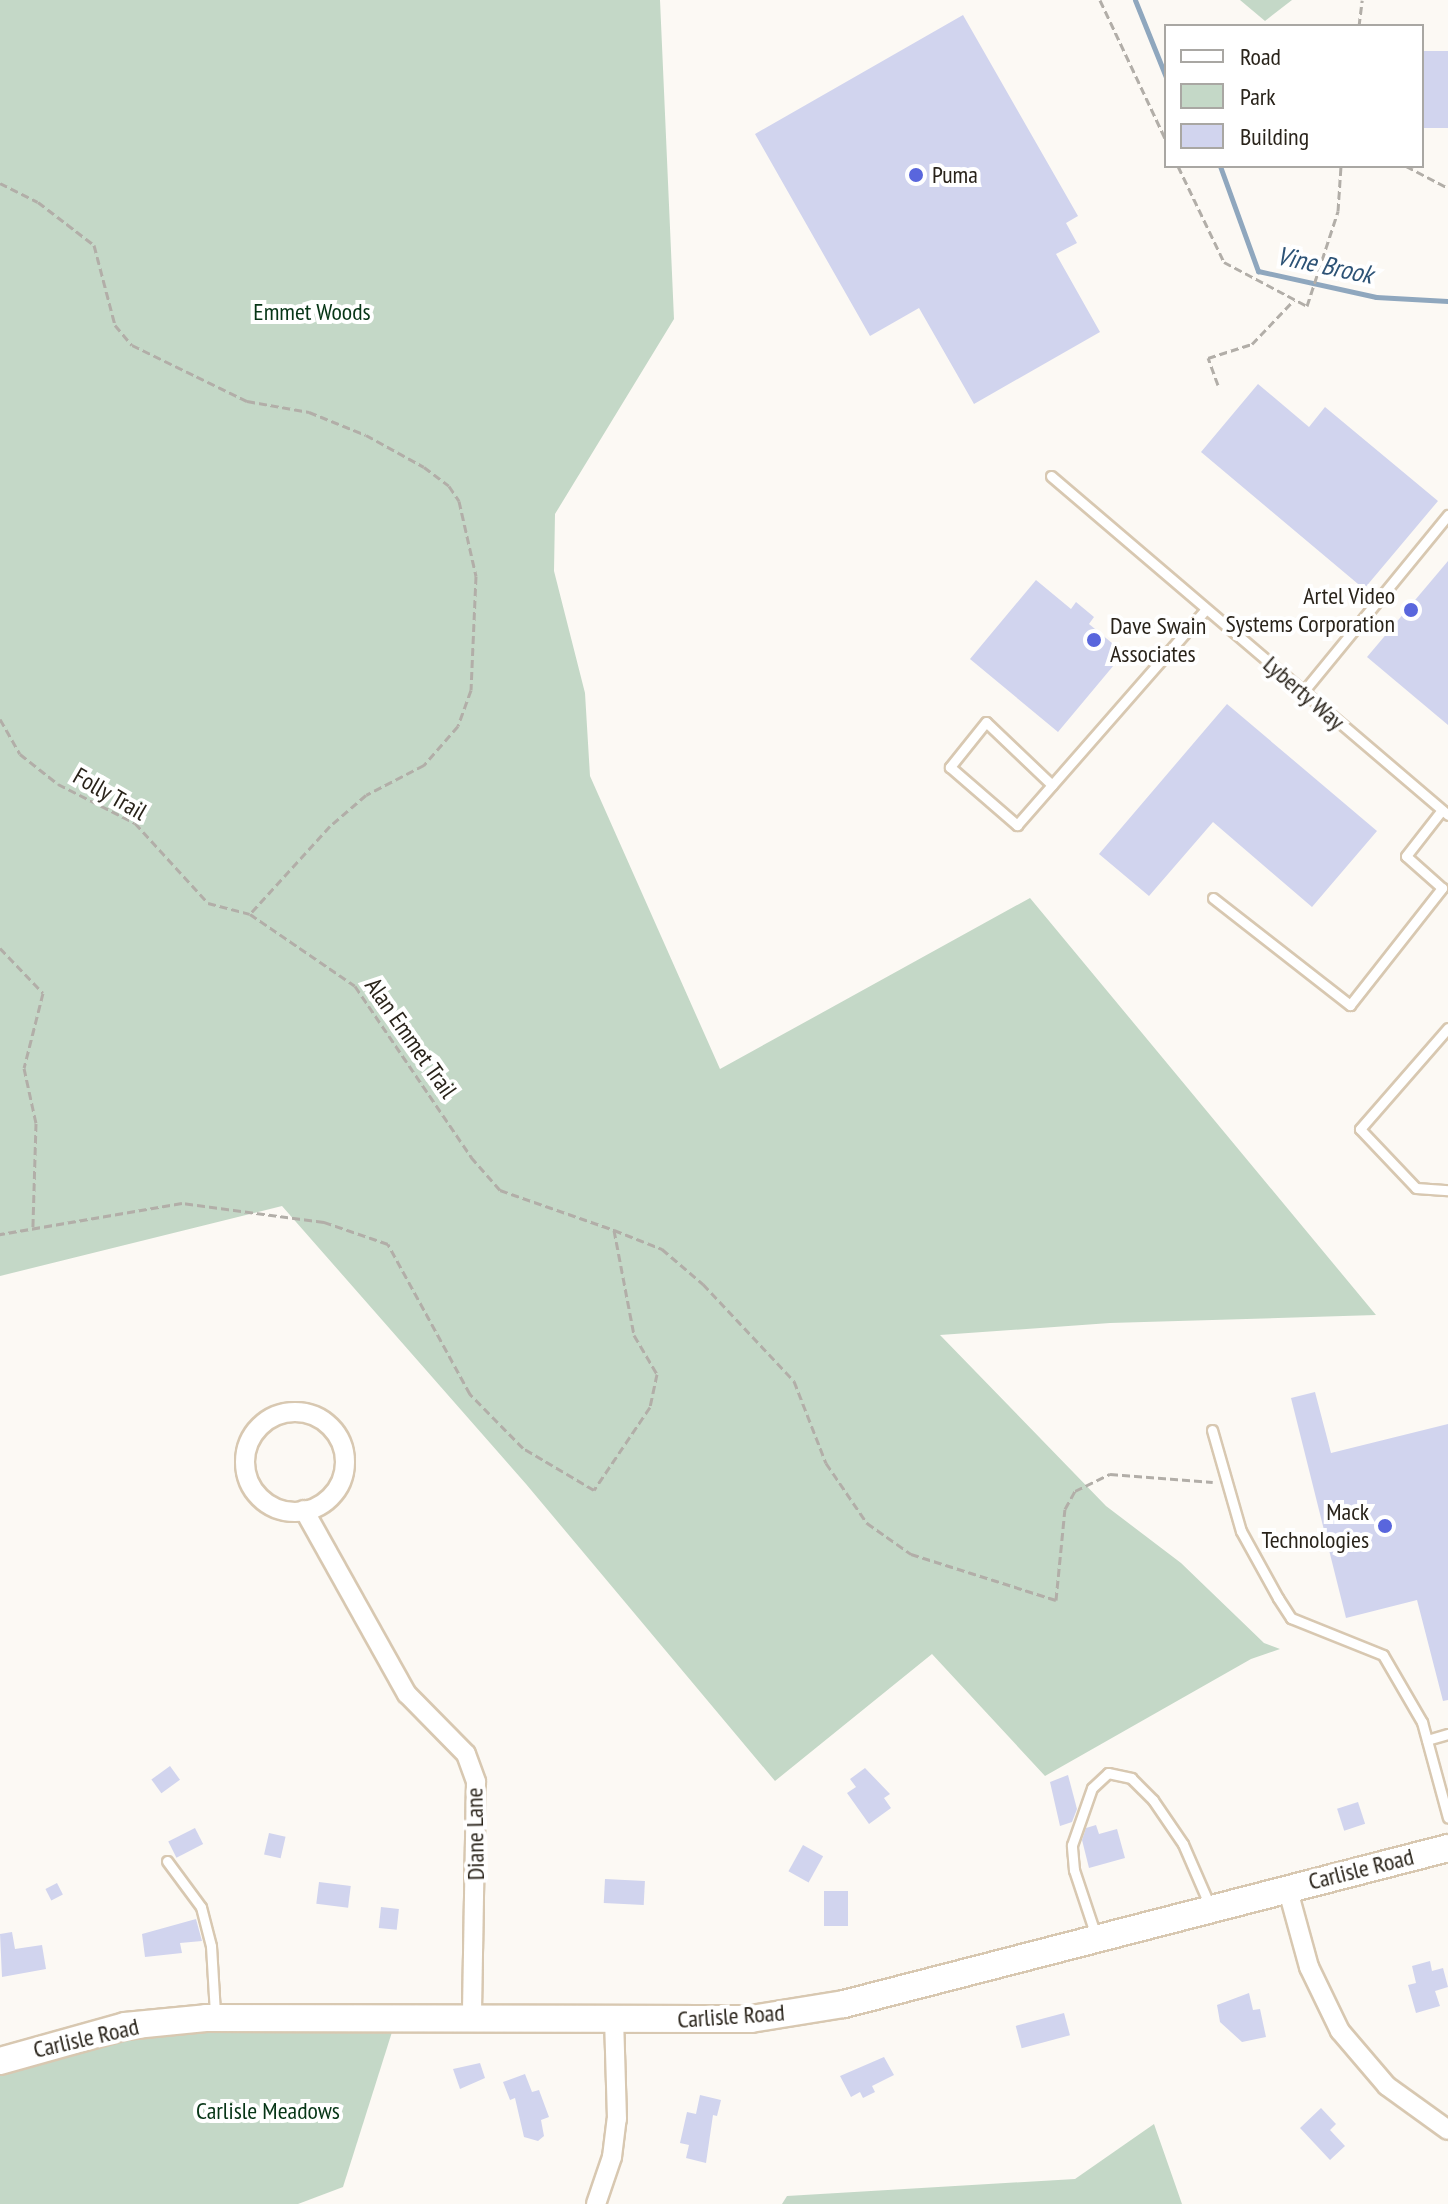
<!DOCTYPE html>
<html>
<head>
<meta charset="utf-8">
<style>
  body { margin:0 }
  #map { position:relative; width:1448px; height:2204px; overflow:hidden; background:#fcf9f4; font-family:"PT Sans Narrow",sans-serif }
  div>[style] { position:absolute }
  .green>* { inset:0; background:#c4d8c7 }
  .stream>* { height:5px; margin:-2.5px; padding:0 2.5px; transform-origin:2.5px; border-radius:2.5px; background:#8fa7be }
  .building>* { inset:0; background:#d1d4ee; transform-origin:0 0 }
  .path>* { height:3px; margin-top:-1.5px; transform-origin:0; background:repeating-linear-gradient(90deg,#b2aea8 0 8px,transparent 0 12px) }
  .roads { filter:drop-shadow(2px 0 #d8c8b1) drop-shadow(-2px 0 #d8c8b1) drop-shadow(0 2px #d8c8b1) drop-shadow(0 -2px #d8c8b1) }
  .service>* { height:9px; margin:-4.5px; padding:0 4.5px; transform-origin:4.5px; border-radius:4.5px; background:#fff }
  .minor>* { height:18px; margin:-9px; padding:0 9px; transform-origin:9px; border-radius:9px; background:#fff }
  .minor>.ring { margin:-9px; padding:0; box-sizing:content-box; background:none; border:18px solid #fff; border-radius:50% }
  .secondary>* { height:26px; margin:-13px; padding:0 13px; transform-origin:13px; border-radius:13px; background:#fff }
  .dots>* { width:22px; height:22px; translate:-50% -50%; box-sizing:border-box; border:4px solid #fff; border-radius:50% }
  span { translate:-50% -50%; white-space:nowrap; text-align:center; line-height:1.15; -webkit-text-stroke:8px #fff; paint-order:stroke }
  .poi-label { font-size:24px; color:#29231a }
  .left { translate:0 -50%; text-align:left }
  .right { translate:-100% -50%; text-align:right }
  .park-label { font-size:24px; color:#063516 }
  .street-label { font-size:24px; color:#29231a }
  .water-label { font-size:26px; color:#2d5376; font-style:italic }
  .legend { position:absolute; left:1164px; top:24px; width:260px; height:144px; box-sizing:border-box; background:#fff; border:2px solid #a9a7a3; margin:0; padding:10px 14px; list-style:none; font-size:24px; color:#29231a }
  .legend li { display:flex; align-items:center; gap:16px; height:40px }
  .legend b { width:40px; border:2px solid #a9a7a3 }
</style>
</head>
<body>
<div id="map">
  <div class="green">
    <div style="clip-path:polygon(0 0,660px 0,674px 319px,555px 514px,554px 571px,585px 693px,590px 776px,720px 1069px,1030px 898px,1376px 1315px,1110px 1323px,940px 1335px,1106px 1506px,1181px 1563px,1264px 1643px,1280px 1649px,1251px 1659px,1045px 1776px,932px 1654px,775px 1781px,526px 1484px,282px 1206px,0 1276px)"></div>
    <div style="clip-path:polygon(1240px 0,1292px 0,1265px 21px)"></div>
    <div style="clip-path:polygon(398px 2013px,343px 2187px,298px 2204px,0 2204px,0 2062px,70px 2038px)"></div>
    <div style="clip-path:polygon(1154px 2124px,1182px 2204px,782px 2204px,787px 2196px,1075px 2179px)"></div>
  </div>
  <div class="stream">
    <div style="left:1135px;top:0;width:83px;rotate:68.1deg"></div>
    <div style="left:1220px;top:166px;width:112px;rotate:70.1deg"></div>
    <div style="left:1258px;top:271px;width:121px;rotate:12.4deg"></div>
    <div style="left:1376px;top:297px;width:72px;rotate:3.2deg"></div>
  </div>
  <div class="building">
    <div style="clip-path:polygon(963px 15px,1078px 216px,1066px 223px,1077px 243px,1056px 254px,1100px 332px,974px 404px,919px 308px,870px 336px,755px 134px)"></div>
    <div style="left:1448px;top:51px;width:77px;height:26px;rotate:90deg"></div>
    <div style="clip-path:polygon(1258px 384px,1309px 427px,1325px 407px,1438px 501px,1364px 589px,1201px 452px)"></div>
    <div style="clip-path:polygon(1448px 561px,1448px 725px,1367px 657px)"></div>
    <div style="clip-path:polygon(1036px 580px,1071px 609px,1076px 602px,1094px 617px,1089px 624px,1124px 653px,1058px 732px,970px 659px)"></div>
    <div style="clip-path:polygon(1227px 704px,1377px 831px,1312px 907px,1213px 822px,1149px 896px,1099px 854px)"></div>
    <div style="clip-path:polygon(1315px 1392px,1331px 1453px,1448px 1424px,1448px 1700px,1443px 1701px,1417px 1600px,1346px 1618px,1291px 1398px)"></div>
    <div style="left:170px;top:1766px;width:17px;height:23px;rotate:54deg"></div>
    <div style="clip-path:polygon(865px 1768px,890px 1794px,884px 1798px,891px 1808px,869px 1824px,847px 1793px,856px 1787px,850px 1779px)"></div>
    <div style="clip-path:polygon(1068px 1775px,1077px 1809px,1072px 1822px,1060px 1826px,1050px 1782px)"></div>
    <div style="left:1358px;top:1802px;width:23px;height:22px;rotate:72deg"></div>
    <div style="clip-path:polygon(1096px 1825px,1099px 1834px,1117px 1829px,1125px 1858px,1089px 1868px,1082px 1840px,1086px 1828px)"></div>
    <div style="left:195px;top:1828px;width:18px;height:30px;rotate:63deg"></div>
    <div style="left:269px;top:1833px;width:17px;height:22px;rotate:13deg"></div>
    <div style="left:803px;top:1845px;width:23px;height:30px;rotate:29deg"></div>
    <div style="left:605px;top:1879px;width:40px;height:24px;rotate:3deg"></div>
    <div style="left:319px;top:1882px;width:32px;height:22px;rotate:7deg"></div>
    <div style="left:57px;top:1883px;width:13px;height:13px;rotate:63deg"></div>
    <div style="left:824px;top:1891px;width:24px;height:35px"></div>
    <div style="left:381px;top:1907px;width:18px;height:21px;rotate:6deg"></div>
    <div style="clip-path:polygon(196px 1919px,202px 1941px,180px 1943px,182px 1953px,145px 1957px,142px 1934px)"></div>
    <div style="clip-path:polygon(12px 1932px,15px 1949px,42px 1945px,46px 1969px,2px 1977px,0 1934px)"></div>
    <div style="clip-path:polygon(1430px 1961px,1432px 1971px,1443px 1968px,1448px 1987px,1435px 1991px,1440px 2006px,1416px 2013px,1408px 1985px,1416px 1983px,1412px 1966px)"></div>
    <div style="clip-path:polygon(1249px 1993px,1253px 2010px,1260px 2009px,1266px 2037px,1242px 2042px,1220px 2022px,1217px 2005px)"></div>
    <div style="left:1064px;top:2013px;width:23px;height:50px;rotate:75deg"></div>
    <div style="clip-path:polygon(884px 2057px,894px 2075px,872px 2086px,875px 2092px,863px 2098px,860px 2092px,851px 2097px,840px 2076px)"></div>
    <div style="clip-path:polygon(480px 2063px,485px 2078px,460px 2089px,453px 2069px)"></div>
    <div style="clip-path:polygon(525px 2074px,532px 2092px,539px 2090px,549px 2117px,541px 2120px,544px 2136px,538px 2141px,524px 2137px,515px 2098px,510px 2100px,503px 2082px)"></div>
    <div style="clip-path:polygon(700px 2095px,721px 2100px,717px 2116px,713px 2115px,706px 2163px,686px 2158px,689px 2145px,680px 2143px,687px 2112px,696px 2114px)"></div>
    <div style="clip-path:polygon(1321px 2108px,1336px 2124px,1330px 2130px,1345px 2146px,1330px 2160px,1300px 2128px)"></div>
  </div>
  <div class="path">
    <div style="left:1100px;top:0;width:155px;rotate:64.8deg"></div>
    <div style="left:1359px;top:26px;width:26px;rotate:-83deg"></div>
    <div style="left:1178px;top:166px;width:106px;rotate:64.4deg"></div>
    <div style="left:1224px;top:262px;width:94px;rotate:27.9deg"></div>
    <div style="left:1307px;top:306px;width:100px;rotate:-71.9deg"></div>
    <div style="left:1338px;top:211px;width:45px;rotate:-86.2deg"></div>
    <div style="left:1406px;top:166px;width:47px;rotate:27.6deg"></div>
    <div style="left:0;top:183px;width:42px;rotate:26.6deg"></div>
    <div style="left:38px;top:202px;width:71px;rotate:37.5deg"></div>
    <div style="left:94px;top:245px;width:83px;rotate:75.3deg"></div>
    <div style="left:115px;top:325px;width:26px;rotate:50deg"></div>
    <div style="left:132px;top:345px;width:128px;rotate:26deg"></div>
    <div style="left:247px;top:401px;width:63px;rotate:10.1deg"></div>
    <div style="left:309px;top:412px;width:61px;rotate:22deg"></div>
    <div style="left:366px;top:435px;width:66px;rotate:28.9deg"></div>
    <div style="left:424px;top:467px;width:31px;rotate:37deg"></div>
    <div style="left:449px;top:486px;width:18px;rotate:56deg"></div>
    <div style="left:459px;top:501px;width:77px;rotate:77.2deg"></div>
    <div style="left:476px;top:576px;width:114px;rotate:92.5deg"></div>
    <div style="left:471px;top:690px;width:38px;rotate:110deg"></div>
    <div style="left:458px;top:726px;width:52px;rotate:131.1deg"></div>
    <div style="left:424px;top:765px;width:65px;rotate:152.7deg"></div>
    <div style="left:366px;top:795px;width:48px;rotate:139.3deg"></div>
    <div style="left:330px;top:826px;width:119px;rotate:132.3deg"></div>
    <div style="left:250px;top:914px;width:127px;rotate:34.4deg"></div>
    <div style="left:355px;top:986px;width:207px;rotate:55.8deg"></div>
    <div style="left:471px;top:1157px;width:44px;rotate:48.7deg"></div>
    <div style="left:500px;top:1190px;width:121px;rotate:19.3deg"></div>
    <div style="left:614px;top:1230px;width:107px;rotate:79.2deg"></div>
    <div style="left:634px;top:1335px;width:45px;rotate:59.5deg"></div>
    <div style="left:657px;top:1374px;width:34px;rotate:102deg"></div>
    <div style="left:650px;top:1407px;width:100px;rotate:124deg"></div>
    <div style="left:594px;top:1490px;width:82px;rotate:-149.4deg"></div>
    <div style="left:523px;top:1448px;width:76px;rotate:-134.5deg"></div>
    <div style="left:470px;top:1394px;width:171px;rotate:-118.7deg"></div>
    <div style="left:388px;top:1244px;width:68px;rotate:-161deg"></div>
    <div style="left:324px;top:1222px;width:143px;rotate:-172.4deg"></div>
    <div style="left:182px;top:1203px;width:185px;rotate:170.3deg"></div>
    <div style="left:1218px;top:385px;width:29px;rotate:-110deg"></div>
    <div style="left:1208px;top:358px;width:46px;rotate:-17.7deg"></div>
    <div style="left:1252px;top:344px;width:61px;rotate:-46.3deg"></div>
    <div style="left:0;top:719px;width:40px;rotate:60.3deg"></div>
    <div style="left:20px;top:754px;width:48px;rotate:38.3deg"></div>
    <div style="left:58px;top:784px;width:86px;rotate:26.9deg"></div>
    <div style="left:135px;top:823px;width:108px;rotate:47.6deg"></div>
    <div style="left:208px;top:903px;width:43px;rotate:14.7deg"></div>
    <div style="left:0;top:948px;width:62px;rotate:46.3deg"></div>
    <div style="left:43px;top:993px;width:77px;rotate:104.2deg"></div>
    <div style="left:24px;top:1068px;width:56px;rotate:77.7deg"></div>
    <div style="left:36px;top:1123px;width:104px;rotate:91.7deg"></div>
    <div style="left:614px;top:1230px;width:52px;rotate:21.6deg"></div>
    <div style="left:662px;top:1249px;width:54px;rotate:40.5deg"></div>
    <div style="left:703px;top:1284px;width:133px;rotate:46.8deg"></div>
    <div style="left:794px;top:1381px;width:88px;rotate:68.7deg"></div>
    <div style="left:826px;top:1463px;width:73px;rotate:55.7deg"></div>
    <div style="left:867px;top:1523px;width:54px;rotate:35.2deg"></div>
    <div style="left:911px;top:1554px;width:152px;rotate:17.6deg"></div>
    <div style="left:1056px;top:1600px;width:91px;rotate:-84.4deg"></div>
    <div style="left:1065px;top:1509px;width:21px;rotate:-61deg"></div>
    <div style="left:1075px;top:1491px;width:39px;rotate:-26deg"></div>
    <div style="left:1110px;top:1474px;width:103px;rotate:4.4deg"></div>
  </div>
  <div class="roads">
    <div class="service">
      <div style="left:1051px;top:476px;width:522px;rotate:40.49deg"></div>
      <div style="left:1303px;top:692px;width:229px;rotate:-50.7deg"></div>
      <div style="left:1052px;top:785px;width:91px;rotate:-136.3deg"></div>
      <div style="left:986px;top:722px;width:58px;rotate:128.7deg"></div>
      <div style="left:950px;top:767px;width:89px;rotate:40.9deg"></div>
      <div style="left:1017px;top:825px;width:287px;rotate:-48.8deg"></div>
      <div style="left:1213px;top:898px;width:174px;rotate:38deg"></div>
      <div style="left:1350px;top:1005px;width:149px;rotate:-51.8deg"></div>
      <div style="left:1442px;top:888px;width:48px;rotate:-138.4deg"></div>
      <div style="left:1406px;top:856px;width:58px;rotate:-52deg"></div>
      <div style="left:1448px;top:1028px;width:134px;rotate:131.1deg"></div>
      <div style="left:1360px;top:1129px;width:81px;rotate:46.5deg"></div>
      <div style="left:1416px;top:1188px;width:32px;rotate:4deg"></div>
      <div style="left:1212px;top:1430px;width:105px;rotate:74deg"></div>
      <div style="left:1241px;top:1531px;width:77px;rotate:61.1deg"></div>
      <div style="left:1278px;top:1598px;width:24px;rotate:57deg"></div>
      <div style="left:1291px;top:1618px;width:99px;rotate:21.9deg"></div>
      <div style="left:1383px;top:1655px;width:78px;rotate:59.8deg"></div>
      <div style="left:1422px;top:1722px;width:99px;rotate:74.8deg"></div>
      <div style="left:1427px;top:1740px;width:22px;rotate:-16deg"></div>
      <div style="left:167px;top:1861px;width:57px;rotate:53.5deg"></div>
      <div style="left:201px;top:1907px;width:40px;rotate:75.6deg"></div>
      <div style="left:211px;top:1946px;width:68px;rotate:86.6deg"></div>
      <div style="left:1096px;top:1936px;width:70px;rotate:-108.4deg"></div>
      <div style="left:1074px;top:1870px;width:25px;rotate:-95deg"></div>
      <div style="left:1072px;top:1845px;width:60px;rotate:-70.7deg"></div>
      <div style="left:1092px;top:1788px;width:22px;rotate:-43deg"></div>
      <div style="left:1108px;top:1773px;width:24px;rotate:12deg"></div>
      <div style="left:1131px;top:1778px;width:31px;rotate:45deg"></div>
      <div style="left:1153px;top:1800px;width:53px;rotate:55.7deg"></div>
      <div style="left:1183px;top:1844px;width:68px;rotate:66.5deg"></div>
    </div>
    <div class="minor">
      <div class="ring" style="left:245px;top:1412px;width:82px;height:82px"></div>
      <div style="left:304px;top:1510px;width:211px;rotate:60.8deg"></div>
      <div style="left:407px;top:1694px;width:84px;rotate:45.5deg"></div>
      <div style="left:466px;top:1754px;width:30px;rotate:70deg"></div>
      <div style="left:476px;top:1782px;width:236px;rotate:91deg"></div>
      <div style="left:1287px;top:1887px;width:83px;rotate:74.6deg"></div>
      <div style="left:1309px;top:1967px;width:71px;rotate:64.2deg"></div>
      <div style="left:1340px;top:2031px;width:72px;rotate:49.5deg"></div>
      <div style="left:1387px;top:2086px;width:75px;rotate:35.8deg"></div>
      <div style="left:596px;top:2204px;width:50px;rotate:-71.2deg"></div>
      <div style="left:612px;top:2157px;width:38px;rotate:-83deg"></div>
      <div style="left:617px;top:2119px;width:99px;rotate:-91.7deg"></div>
    </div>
    <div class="secondary">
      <div style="left:0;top:2061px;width:130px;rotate:-15.6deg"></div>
      <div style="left:125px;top:2026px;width:81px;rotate:-5.6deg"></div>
      <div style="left:206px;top:2018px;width:545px;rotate:0.11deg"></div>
      <div style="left:751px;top:2019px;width:94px;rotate:-9.2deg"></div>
      <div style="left:844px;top:2004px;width:624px;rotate:-14.48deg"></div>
    </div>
  </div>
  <div class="dots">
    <div style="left:916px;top:175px;background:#5966dd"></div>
    <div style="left:1411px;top:610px;background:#5966dd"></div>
    <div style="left:1094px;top:640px;background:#5966dd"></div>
    <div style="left:1385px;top:1526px;background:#5966dd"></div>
  </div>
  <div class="poi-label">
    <span class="left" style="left:932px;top:175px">Puma</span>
    <span class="right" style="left:1395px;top:610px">Artel Video<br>Systems Corporation</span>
    <span class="left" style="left:1110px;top:640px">Dave Swain<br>Associates</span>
    <span class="right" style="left:1369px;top:1526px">Mack<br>Technologies</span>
  </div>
  <div class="park-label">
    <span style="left:312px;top:312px">Emmet Woods</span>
    <span style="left:268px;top:2111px">Carlisle Meadows</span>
  </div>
  <div class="street-label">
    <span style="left:1304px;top:693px;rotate:41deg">Lyberty Way</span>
    <span style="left:110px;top:794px;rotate:30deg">Folly Trail</span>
    <span style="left:411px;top:1038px;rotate:55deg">Alan Emmet Trail</span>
    <span style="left:475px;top:1834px;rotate:-91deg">Diane Lane</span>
    <span style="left:1361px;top:1869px;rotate:-14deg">Carlisle Road</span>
    <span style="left:731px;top:2016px;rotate:-4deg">Carlisle Road</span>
    <span style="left:86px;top:2038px;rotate:-13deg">Carlisle Road</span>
  </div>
  <div class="water-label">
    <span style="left:1325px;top:265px;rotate:12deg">Vine Brook</span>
  </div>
  <ul class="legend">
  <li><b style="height:10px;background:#fff"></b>Road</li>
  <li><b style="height:22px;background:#c4d8c7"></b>Park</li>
  <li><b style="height:22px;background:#d1d4ee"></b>Building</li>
  </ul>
</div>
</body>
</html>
